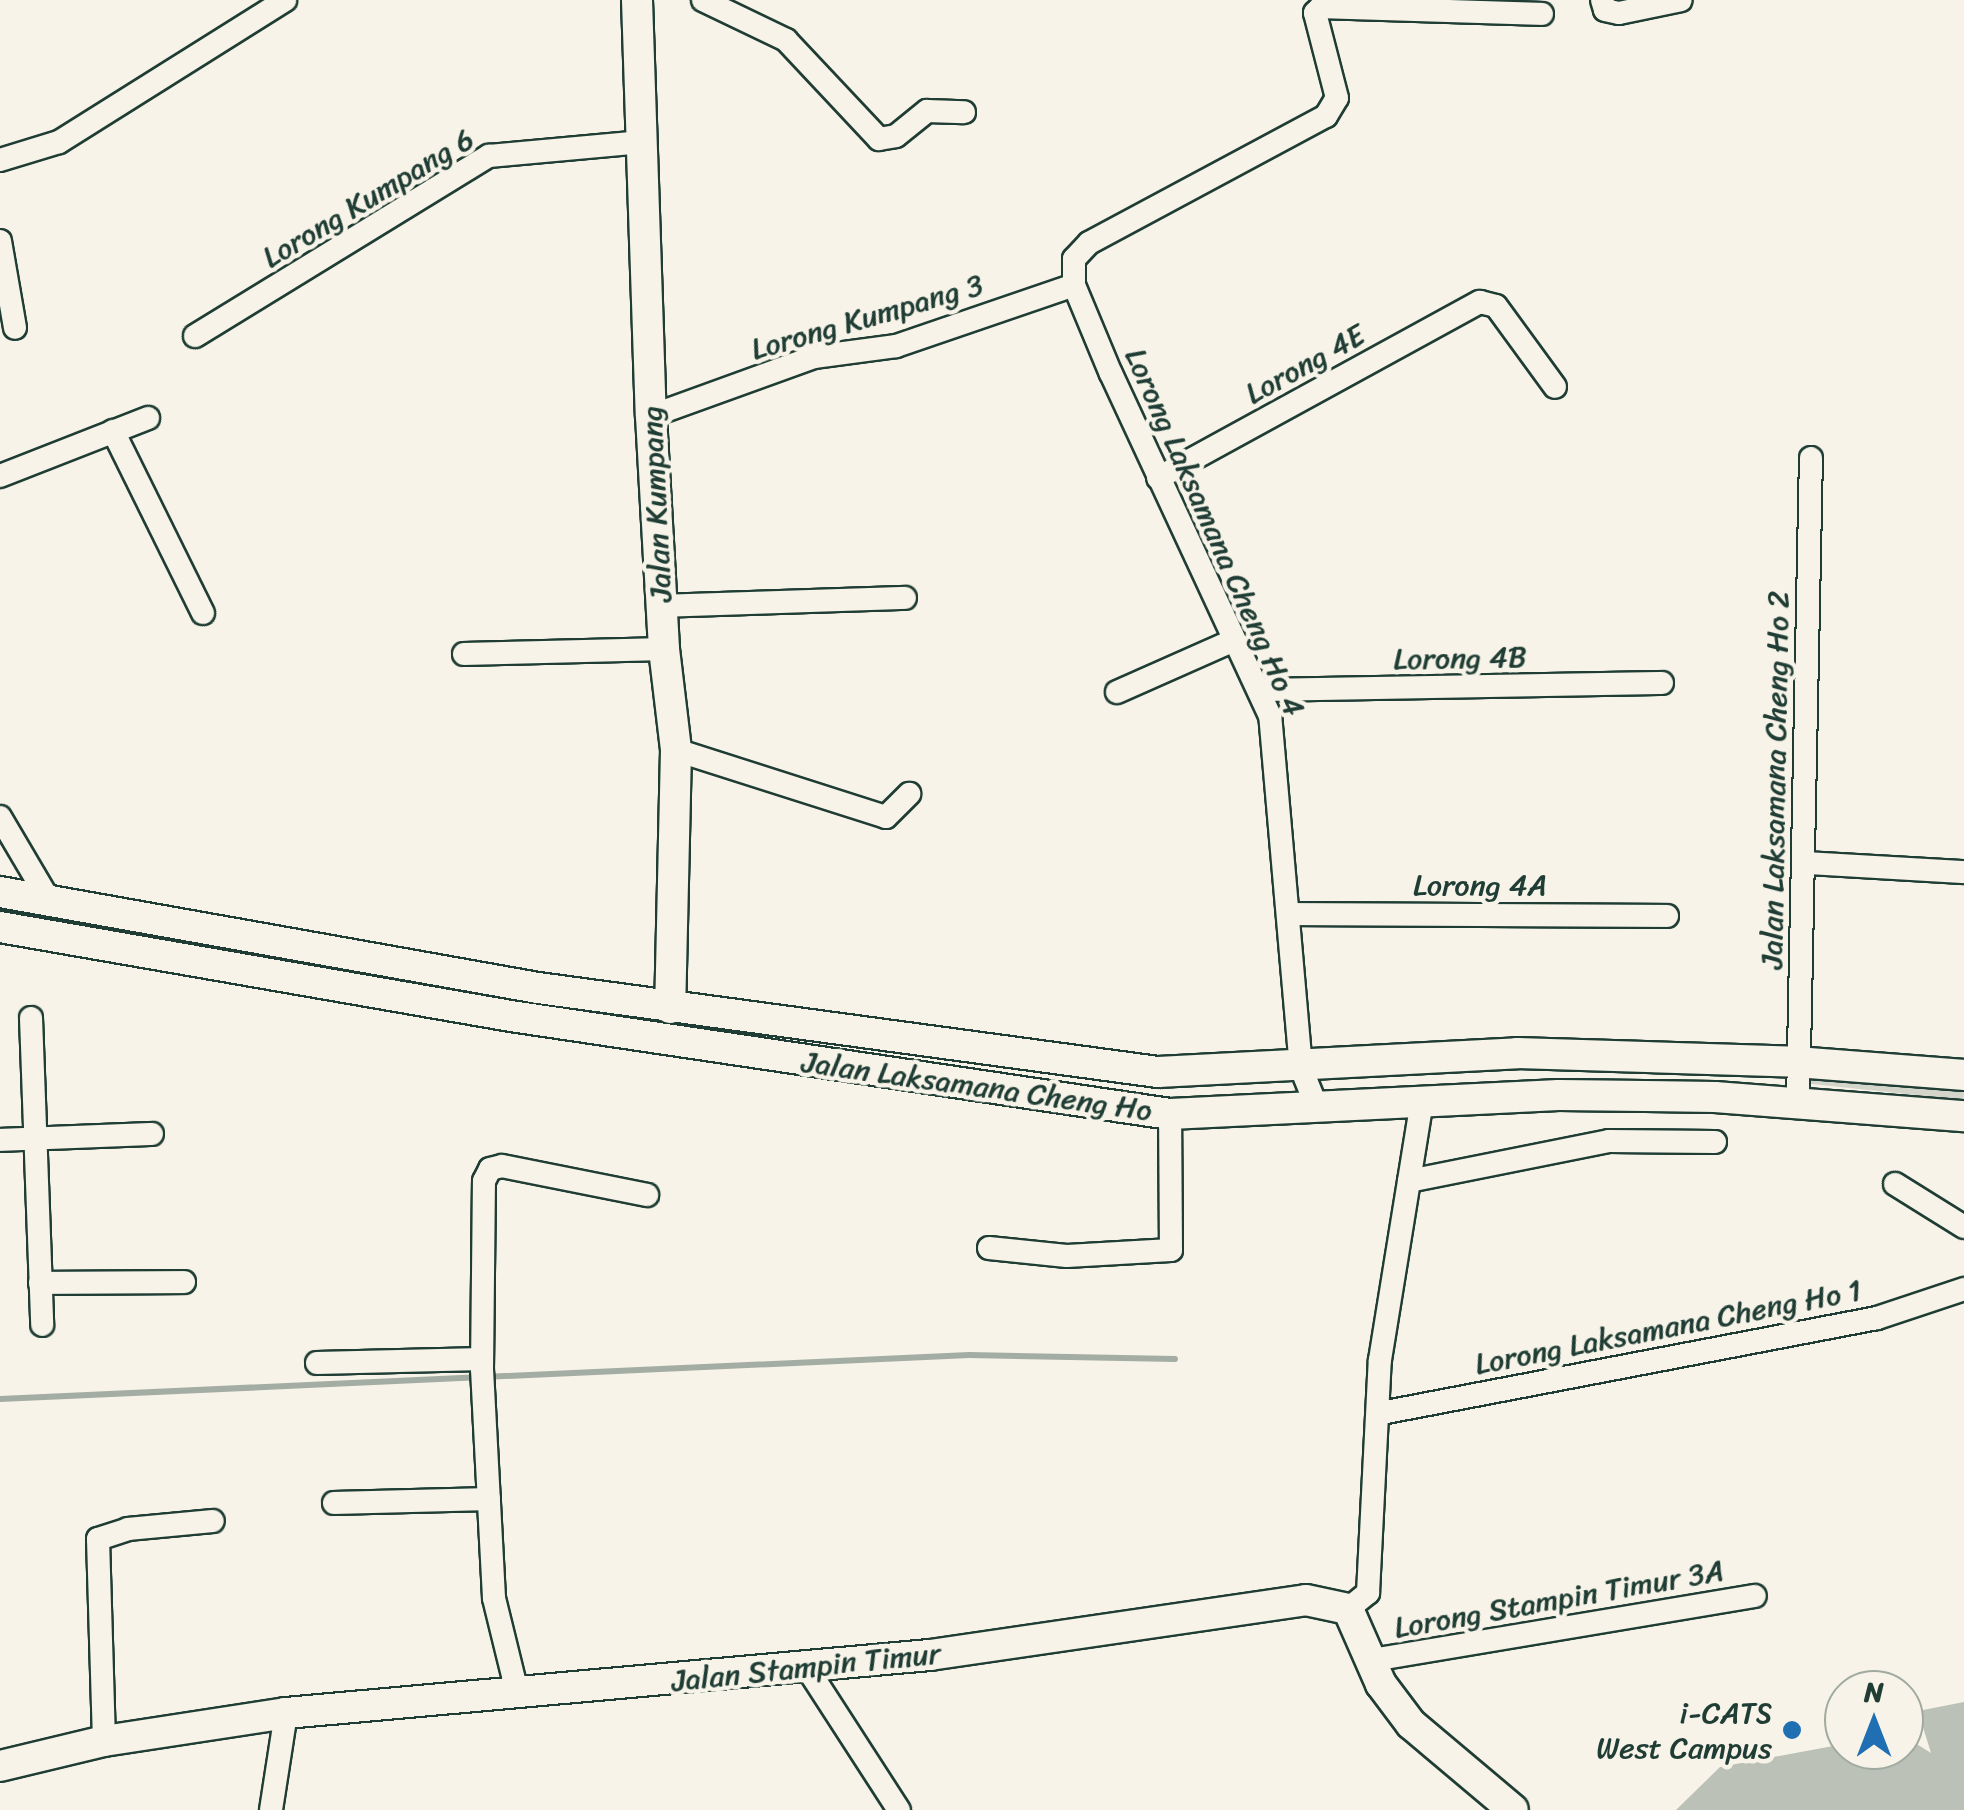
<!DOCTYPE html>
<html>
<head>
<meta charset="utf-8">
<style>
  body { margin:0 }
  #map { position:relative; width:1964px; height:1810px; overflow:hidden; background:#f7f3e8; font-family:Sriracha,sans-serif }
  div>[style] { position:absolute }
  .green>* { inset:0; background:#d3d5ca; transform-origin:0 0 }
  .stream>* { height:6px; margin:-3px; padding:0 3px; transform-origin:3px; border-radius:3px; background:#a4ada3 }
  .building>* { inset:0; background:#bbc1b6 }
  .roads { filter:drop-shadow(2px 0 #1f3d34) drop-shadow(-2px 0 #1f3d34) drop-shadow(0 2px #1f3d34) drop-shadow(0 -2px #1f3d34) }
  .street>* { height:22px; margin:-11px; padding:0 11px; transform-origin:11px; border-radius:11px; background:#f7f3e8 }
  .secondary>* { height:30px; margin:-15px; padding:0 15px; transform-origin:15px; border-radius:15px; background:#f7f3e8 }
  .dots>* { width:28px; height:28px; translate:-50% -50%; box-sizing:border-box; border:5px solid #f7f3e8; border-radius:50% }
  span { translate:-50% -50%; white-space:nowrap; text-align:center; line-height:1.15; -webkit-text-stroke:9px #f7f3e8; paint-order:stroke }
  .street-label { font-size:30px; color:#1f3d34 }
  .poi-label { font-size:30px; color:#1f3d34 }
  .right { translate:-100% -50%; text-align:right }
  .north { position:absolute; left:1824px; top:1670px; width:100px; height:100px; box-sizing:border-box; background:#f7f3e8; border:2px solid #a1aaa0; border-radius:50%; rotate:0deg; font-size:28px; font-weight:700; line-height:40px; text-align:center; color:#1f3d34 }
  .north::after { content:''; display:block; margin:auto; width:35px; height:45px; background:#1f6fb2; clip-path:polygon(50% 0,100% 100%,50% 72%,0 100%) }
</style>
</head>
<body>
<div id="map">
  <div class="green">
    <div style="left:1803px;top:1075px;width:162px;height:8px;rotate:6deg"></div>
  </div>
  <div class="stream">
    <div style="left:0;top:1399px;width:970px;rotate:-2.6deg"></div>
    <div style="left:969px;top:1355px;width:206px;rotate:1.1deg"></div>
  </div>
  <div class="building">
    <div style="clip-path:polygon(1964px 1702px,1964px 1810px,1676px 1810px,1720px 1767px,1844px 1744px,1844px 1750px,1904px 1750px,1904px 1736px,1931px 1753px,1918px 1711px)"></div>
  </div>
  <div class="roads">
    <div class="street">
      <div style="left:703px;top:0;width:92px;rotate:25.7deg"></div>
      <div style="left:786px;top:40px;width:136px;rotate:46.8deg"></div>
      <div style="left:879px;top:139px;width:17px;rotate:-10deg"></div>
      <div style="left:896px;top:136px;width:40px;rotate:-39deg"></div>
      <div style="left:927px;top:111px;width:37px;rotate:2deg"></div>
      <div style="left:1602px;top:0;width:10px;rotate:73deg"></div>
      <div style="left:1605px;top:10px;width:14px;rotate:12deg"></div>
      <div style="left:1619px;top:13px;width:63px;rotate:-11.8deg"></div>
      <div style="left:0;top:160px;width:62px;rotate:-17deg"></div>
      <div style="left:59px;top:142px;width:267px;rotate:-32.1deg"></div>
      <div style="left:0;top:241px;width:88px;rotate:80.2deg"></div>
      <div style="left:195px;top:336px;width:345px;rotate:-31.5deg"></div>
      <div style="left:489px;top:156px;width:154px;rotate:-5.2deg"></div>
      <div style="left:651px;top:416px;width:173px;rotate:-19.9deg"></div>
      <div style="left:814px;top:357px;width:83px;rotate:-7.6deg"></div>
      <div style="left:896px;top:346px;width:188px;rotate:-18.9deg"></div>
      <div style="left:113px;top:431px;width:203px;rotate:63.7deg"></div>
      <div style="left:0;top:476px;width:159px;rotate:-21.4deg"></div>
      <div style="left:1158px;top:478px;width:367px;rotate:-28.7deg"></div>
      <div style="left:1480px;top:302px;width:16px;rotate:14deg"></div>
      <div style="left:1496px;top:306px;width:100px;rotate:53.9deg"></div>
      <div style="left:662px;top:606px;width:243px;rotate:-1.9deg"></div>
      <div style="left:464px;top:654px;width:200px;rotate:-1.4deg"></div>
      <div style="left:1259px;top:690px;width:403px;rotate:-1deg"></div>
      <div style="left:1117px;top:692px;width:126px;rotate:-23.9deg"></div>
      <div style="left:676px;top:750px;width:220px;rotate:17.7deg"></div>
      <div style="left:886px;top:817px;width:33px;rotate:-45deg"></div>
      <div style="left:0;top:817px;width:99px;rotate:59.5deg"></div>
      <div style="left:1807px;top:863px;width:157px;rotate:3.3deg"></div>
      <div style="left:1293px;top:914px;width:374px;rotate:0.3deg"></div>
      <div style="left:31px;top:1018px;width:307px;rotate:87.9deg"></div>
      <div style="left:1798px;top:1103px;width:645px;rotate:-88.85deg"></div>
      <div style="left:1316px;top:1105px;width:40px;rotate:-112deg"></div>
      <div style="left:1301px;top:1068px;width:353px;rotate:-95deg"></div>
      <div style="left:1270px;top:716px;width:377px;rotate:-114.9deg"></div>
      <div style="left:1111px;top:374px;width:96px;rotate:-112.6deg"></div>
      <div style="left:1074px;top:285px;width:26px;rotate:-90deg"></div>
      <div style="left:1074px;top:259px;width:22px;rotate:-47deg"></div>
      <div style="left:1089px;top:243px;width:269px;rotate:-28.2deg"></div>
      <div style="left:1326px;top:116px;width:21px;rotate:-59deg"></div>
      <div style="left:1337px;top:98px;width:88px;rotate:-104.5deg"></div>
      <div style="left:1315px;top:13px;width:8px;rotate:-45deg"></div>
      <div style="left:1321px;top:7px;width:221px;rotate:1.8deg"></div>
      <div style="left:0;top:1140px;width:152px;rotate:-2.3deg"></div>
      <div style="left:1409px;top:1181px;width:204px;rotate:-11.3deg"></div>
      <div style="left:1609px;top:1141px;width:106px;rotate:0.5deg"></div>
      <div style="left:1895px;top:1184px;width:81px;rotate:31.9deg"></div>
      <div style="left:989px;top:1248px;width:78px;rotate:5.9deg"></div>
      <div style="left:1067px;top:1256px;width:104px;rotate:-3.3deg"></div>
      <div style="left:1171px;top:1250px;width:136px;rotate:-90.4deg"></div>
      <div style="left:40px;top:1283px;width:144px;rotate:-0.4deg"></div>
      <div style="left:317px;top:1363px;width:165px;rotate:-1.4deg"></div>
      <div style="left:1381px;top:1413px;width:505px;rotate:-10.84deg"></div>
      <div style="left:1877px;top:1318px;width:92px;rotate:-18.4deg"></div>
      <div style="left:334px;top:1503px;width:155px;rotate:-1.5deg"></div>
      <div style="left:1348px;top:1609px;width:26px;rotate:-39deg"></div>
      <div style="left:1368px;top:1593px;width:233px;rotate:-87.1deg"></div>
      <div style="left:1380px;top:1360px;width:261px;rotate:-80.8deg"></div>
      <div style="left:1372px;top:1660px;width:388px;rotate:-9.5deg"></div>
      <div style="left:807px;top:1668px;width:169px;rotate:57.1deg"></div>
      <div style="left:518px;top:1696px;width:101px;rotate:-103.8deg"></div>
      <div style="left:494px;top:1598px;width:229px;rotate:-93deg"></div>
      <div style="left:482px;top:1369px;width:188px;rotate:-89.4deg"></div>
      <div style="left:484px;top:1181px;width:13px;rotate:-63deg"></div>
      <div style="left:490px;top:1169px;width:12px;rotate:-14deg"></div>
      <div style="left:502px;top:1166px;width:148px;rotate:11.3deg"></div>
      <div style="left:104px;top:1741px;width:202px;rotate:-91.7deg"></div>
      <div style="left:98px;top:1539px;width:32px;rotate:-18deg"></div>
      <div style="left:128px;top:1529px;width:85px;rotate:-5.4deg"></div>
      <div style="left:271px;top:1810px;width:98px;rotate:-81.2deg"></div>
    </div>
    <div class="secondary">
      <div style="left:637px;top:0;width:416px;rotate:88.1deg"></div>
      <div style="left:651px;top:416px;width:233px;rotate:86.8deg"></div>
      <div style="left:664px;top:649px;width:102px;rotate:83.2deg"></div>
      <div style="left:676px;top:750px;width:258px;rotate:91.3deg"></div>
      <div style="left:0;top:892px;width:546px;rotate:10.12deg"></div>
      <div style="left:538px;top:988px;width:626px;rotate:7.72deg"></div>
      <div style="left:1158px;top:1072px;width:360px;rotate:-3deg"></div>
      <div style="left:1517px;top:1053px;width:279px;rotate:1.8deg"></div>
      <div style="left:1796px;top:1062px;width:169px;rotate:4.4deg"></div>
      <div style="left:0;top:927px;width:519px;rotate:9.88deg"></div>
      <div style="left:511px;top:1016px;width:666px;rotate:8.46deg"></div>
      <div style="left:1170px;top:1114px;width:389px;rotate:-2.8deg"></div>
      <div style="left:1559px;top:1095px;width:156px;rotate:0.7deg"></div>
      <div style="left:1715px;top:1097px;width:250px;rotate:4.4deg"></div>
      <div style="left:0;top:1766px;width:107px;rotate:-13.5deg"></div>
      <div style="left:104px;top:1741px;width:184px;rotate:-8.7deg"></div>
      <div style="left:286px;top:1713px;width:647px;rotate:-5.15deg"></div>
      <div style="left:930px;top:1655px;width:380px;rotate:-8.3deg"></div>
      <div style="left:1306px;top:1600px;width:43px;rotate:12.1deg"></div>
      <div style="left:1348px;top:1609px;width:82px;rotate:66.3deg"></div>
      <div style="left:1381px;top:1684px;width:50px;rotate:53.1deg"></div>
      <div style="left:1411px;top:1724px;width:133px;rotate:40.1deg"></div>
    </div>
  </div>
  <div class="dots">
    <div style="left:1792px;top:1730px;background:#1f6fb2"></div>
  </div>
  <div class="street-label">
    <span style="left:368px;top:198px;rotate:-31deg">Lorong Kumpang 6</span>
    <span style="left:867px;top:317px;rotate:-16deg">Lorong Kumpang 3</span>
    <span style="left:1305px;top:364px;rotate:-29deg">Lorong 4E</span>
    <span style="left:656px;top:504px;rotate:-93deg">Jalan Kumpang</span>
    <span style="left:1215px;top:532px;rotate:66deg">Lorong Laksamana Cheng Ho 4</span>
    <span style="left:1460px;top:658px;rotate:-1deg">Lorong 4B</span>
    <span style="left:1775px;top:780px;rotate:-89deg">Jalan Laksamana Cheng Ho 2</span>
    <span style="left:1480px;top:885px">Lorong 4A</span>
    <span style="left:977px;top:1086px;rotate:8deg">Jalan Laksamana Cheng Ho</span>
    <span style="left:1668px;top:1327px;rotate:-11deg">Lorong Laksamana Cheng Ho 1</span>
    <span style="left:1559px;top:1599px;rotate:-10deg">Lorong Stampin Timur 3A</span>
    <span style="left:806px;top:1667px;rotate:-6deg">Jalan Stampin Timur</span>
  </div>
  <div class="poi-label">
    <span class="right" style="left:1772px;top:1730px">i-CATS<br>West Campus</span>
  </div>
  <div class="north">N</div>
</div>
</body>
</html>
